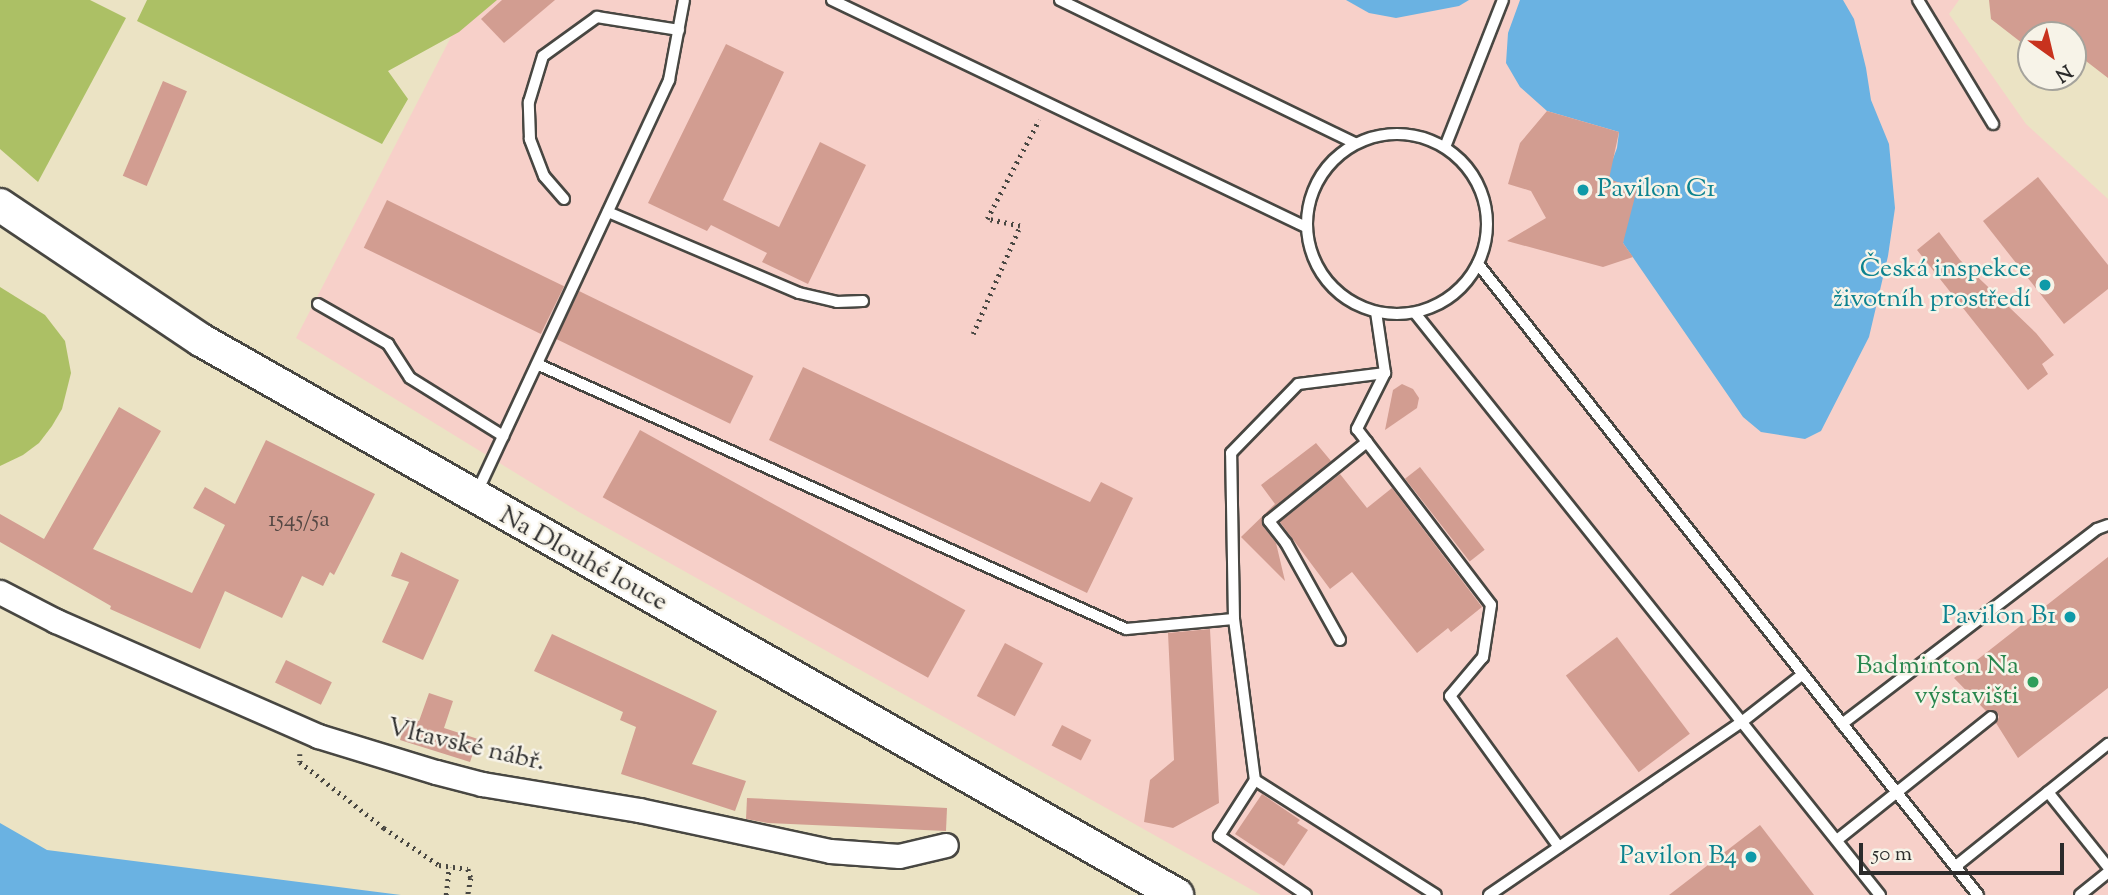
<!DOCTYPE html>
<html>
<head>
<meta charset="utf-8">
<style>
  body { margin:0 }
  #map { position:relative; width:2108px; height:895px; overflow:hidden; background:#ebe3c4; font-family:"Sorts Mill Goudy",serif }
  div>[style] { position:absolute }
  .built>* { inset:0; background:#f7d0c9 }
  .green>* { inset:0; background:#acc065 }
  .water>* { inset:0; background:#6ab2e2 }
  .building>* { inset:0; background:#d29d91; transform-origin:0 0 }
  .path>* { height:4.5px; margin-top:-2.25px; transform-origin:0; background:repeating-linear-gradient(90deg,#484742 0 2px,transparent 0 7px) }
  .roads { filter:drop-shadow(2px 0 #484742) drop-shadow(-2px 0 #484742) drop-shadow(0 2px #484742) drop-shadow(0 -2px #484742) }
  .service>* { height:10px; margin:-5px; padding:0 5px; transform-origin:5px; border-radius:5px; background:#fff }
  .service>.ring { margin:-5px; padding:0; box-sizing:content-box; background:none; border:10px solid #fff; border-radius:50% }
  .minor>* { height:23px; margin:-11.5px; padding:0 11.5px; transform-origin:11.5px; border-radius:11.5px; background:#fff }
  .secondary>* { height:32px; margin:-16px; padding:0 16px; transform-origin:16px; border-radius:16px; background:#fff }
  .dots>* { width:19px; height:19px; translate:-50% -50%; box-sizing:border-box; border:4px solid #f7f3e8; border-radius:50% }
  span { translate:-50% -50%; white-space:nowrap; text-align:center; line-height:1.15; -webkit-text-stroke:5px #f7f3e8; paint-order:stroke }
  .number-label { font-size:23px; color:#554844 }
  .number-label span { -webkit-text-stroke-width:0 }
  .culture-label { font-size:26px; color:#0d838f }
  .left { translate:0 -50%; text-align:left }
  .right { translate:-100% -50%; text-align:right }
  .street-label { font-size:26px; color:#2b2b2b }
  .leisure-label { font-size:26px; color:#27864d }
  .north { position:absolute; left:2017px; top:21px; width:70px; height:70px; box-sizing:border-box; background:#f7f3e8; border:2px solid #a5a39c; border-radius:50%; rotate:146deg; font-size:19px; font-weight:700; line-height:28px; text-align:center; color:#2b2b2b }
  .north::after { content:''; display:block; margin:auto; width:24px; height:32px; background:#c8321e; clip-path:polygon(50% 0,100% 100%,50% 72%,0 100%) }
  .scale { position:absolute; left:1859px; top:843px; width:205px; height:32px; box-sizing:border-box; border:4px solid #2b2b2b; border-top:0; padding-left:9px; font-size:21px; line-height:24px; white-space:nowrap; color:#2b2b2b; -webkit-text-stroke:5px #f7f3e8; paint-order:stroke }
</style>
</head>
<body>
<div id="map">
  <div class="built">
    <div style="clip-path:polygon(488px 0,1959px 0,1949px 14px,2026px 124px,2108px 199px,2108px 895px,1261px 895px,579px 512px,296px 338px,453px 33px)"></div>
  </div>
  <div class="green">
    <div style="clip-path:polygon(0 0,90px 0,126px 18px,38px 182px,0 149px)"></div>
    <div style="clip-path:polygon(147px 0,497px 0,459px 32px,388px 71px,408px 99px,382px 144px,137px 21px)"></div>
    <div style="clip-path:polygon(0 287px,45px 315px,65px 341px,71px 373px,62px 409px,52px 426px,39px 443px,23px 455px,0 466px)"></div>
  </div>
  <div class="water">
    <div style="clip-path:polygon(1346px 0,1469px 0,1459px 6px,1396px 18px,1369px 13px)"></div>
    <div style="clip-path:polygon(1520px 0,1843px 0,1854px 19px,1866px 68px,1871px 100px,1889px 144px,1895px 208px,1888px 256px,1869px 337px,1821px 431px,1805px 439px,1761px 432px,1743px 417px,1623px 243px,1627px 184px,1605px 180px,1617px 148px,1619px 132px,1547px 111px,1520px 87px,1506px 63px,1508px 33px)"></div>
    <div style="clip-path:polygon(0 823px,47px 850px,401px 895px,0 895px)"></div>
  </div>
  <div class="building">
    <div style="clip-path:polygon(502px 0,555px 0,504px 43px,481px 19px)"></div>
    <div style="clip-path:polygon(1989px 0,2108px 0,2108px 78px,2073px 51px,2073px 35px,2031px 35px,2031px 50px,1991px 19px)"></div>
    <div style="clip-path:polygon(726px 44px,784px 72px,723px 200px,779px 227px,820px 142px,866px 165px,808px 284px,762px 262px,767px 253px,711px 225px,707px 231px,648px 203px)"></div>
    <div style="left:163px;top:81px;width:26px;height:103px;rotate:23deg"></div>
    <div style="clip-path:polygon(1547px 111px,1619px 132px,1609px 179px,1637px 189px,1623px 243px,1633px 257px,1603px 267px,1507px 241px,1546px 218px,1531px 191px,1508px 184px,1520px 143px)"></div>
    <div style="clip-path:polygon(2038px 177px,2108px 265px,2108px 289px,2064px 324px,1983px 221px)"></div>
    <div style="left:387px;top:200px;width:197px;height:53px;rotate:26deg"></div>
    <div style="clip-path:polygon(1939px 232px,1960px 260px,2036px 333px,2054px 355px,2042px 364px,2048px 374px,2028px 390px,1917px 250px)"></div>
    <div style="left:579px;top:291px;width:194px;height:53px;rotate:26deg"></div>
    <div style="clip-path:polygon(803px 367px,1090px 502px,1101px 482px,1133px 498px,1087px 593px,769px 440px)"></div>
    <div style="clip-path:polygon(1402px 384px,1413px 389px,1419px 398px,1417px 408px,1385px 430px,1393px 390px)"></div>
    <div style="clip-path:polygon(119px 407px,161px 431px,93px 549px,192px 593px,225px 525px,193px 508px,205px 487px,235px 504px,266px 440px,375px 494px,334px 575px,330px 572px,323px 586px,302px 576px,282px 618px,225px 591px,200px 649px,110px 609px,111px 606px,0 542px,0 514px,44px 539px)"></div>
    <div style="left:640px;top:430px;width:372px;height:77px;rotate:29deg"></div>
    <div style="clip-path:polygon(1316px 443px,1331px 461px,1262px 519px,1263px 526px,1276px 543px,1285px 581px,1241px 537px,1275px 504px,1261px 485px)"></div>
    <div style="left:1420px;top:467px;width:105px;height:19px;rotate:52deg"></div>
    <div style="clip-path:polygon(1340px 474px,1367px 508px,1392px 488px,1482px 607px,1451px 632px,1448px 628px,1417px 653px,1352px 572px,1330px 589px,1280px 522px)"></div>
    <div style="clip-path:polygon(401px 552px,459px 580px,423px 660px,382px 642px,409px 582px,391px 576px)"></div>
    <div style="clip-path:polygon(2108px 557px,2108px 688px,2018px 758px,1996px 723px,1999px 717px,1997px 712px,1986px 711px,1954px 678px)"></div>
    <div style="clip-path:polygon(1210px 629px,1219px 803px,1173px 828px,1144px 822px,1150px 780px,1174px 760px,1168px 633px)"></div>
    <div style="clip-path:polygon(552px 634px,717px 711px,692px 764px,746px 781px,735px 811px,621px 774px,636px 727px,620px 720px,623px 712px,534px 671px)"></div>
    <div style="left:1617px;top:637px;width:121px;height:64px;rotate:53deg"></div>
    <div style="left:1005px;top:643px;width:43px;height:60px;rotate:28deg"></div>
    <div style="left:286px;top:660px;width:51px;height:25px;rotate:26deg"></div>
    <div style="clip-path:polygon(429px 693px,453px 701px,444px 728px,478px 739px,470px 762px,400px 740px,407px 717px,419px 721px)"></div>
    <div style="left:1062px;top:725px;width:33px;height:23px;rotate:27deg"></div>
    <div style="clip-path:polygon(1262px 794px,1300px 820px,1297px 823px,1308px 830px,1284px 866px,1235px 834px)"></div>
    <div style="clip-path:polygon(747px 798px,947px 808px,946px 831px,768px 823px,746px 819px)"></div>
    <div style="clip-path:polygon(1760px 825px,1814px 895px,1669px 895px)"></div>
  </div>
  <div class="path">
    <div style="left:973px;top:334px;width:118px;rotate:-66.5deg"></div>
    <div style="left:1020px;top:226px;width:34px;rotate:-168deg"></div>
    <div style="left:987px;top:219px;width:112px;rotate:-62.3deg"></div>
    <div style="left:300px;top:754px;width:8px;rotate:90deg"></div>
    <div style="left:300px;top:762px;width:107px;rotate:38.2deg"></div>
    <div style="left:384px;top:828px;width:66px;rotate:33.9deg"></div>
    <div style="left:439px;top:865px;width:29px;rotate:8deg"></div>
    <div style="left:468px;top:869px;width:9px;rotate:72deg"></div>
    <div style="left:471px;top:878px;width:17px;rotate:100deg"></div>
    <div style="left:446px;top:895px;width:28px;rotate:-84deg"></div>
  </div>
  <div class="roads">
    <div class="service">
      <div style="left:832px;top:0;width:526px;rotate:25.59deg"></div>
      <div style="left:1060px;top:0;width:328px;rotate:25.9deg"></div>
      <div style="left:1918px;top:0;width:145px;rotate:58.8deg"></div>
      <div class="ring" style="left:1307px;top:134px;width:170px;height:170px"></div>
      <div style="left:1445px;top:147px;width:158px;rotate:-68.5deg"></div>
      <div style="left:564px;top:199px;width:30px;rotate:-131deg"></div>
      <div style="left:544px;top:176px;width:40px;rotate:-111deg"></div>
      <div style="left:530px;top:139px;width:37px;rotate:-92deg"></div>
      <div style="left:529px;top:102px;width:48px;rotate:-73.1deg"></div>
      <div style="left:543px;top:56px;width:67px;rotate:-35.8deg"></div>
      <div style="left:597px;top:17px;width:83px;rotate:9deg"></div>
      <div style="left:608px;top:212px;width:207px;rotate:23deg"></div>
      <div style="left:799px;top:293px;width:39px;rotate:13deg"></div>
      <div style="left:837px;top:302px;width:26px;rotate:-2deg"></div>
      <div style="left:1478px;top:264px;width:805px;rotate:51.61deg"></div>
      <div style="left:318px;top:304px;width:81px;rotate:29.7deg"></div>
      <div style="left:388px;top:344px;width:40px;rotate:57.1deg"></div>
      <div style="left:410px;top:378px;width:110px;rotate:31.9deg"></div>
      <div style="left:1376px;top:312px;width:62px;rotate:81.6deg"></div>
      <div style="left:1385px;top:373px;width:63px;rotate:116.6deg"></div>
      <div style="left:1357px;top:429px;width:221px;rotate:52.7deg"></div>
      <div style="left:1491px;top:605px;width:53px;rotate:98.7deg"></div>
      <div style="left:1483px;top:657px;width:51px;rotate:130.2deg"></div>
      <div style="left:1450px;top:696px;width:186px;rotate:54.2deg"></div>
      <div style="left:1415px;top:313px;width:745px;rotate:51.38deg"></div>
      <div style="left:537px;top:364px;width:646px;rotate:24.22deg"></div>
      <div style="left:1126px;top:629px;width:108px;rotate:-5.3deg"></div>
      <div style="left:1234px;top:619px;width:162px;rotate:82.6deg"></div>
      <div style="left:1255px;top:780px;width:214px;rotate:32.4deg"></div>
      <div style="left:477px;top:492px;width:455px;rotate:-65deg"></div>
      <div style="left:669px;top:80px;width:81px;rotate:-79.4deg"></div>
      <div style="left:1234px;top:619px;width:166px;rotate:-91deg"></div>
      <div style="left:1231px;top:453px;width:96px;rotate:-45.8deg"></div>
      <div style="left:1298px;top:384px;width:88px;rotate:-7.2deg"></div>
      <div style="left:1340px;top:640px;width:111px;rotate:-119.1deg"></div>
      <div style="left:1286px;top:543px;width:28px;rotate:-128deg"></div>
      <div style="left:1269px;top:521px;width:126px;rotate:-38.9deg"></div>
      <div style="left:1842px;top:724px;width:321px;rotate:-37.4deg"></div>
      <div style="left:2097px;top:529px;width:12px;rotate:-20deg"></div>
      <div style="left:1255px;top:780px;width:67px;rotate:122.7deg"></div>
      <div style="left:1219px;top:836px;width:105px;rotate:34.1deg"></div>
      <div style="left:2048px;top:792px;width:96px;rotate:51.3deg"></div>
      <div style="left:1837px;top:840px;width:197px;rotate:-38.6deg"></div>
      <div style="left:1956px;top:866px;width:195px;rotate:-38.8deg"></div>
      <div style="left:1489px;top:895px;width:308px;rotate:-34.4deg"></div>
      <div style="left:1743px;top:721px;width:76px;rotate:-38.1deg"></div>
      <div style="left:2080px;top:895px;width:36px;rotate:-39deg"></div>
    </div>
    <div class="minor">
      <div style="left:0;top:592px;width:63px;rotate:27.4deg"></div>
      <div style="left:56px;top:621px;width:286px;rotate:23.7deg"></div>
      <div style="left:318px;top:736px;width:123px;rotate:17deg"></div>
      <div style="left:436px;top:772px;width:48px;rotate:14.6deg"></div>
      <div style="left:482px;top:784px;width:159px;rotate:9.4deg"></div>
      <div style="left:639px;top:810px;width:195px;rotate:12.1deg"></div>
      <div style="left:830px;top:851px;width:69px;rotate:4.1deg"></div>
      <div style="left:899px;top:856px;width:48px;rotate:-13.2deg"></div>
    </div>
    <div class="secondary">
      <div style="left:0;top:205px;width:242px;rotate:33.9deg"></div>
      <div style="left:201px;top:340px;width:1123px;rotate:29.62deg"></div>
    </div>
  </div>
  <div class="dots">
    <div style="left:1583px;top:190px;background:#0f9aa8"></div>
    <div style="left:2045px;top:285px;background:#0f9aa8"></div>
    <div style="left:2070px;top:617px;background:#0f9aa8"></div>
    <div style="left:2033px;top:682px;background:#2e9e5b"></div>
    <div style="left:1751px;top:857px;background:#0f9aa8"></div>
  </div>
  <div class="number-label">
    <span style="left:299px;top:521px">1545/5a</span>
  </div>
  <div class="culture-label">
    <span class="left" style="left:1597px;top:190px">Pavilon C1</span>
    <span class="right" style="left:2031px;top:285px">Česká inspekce<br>životníh prostředí</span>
    <span class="right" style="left:2056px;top:617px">Pavilon B1</span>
    <span class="right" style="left:1737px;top:857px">Pavilon B4</span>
  </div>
  <div class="street-label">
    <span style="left:583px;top:560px;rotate:29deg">Na Dlouhé louce</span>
    <span style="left:466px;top:746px;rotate:13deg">Vltavské nábř.</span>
  </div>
  <div class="leisure-label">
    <span class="right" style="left:2019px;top:682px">Badminton Na<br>výstavišti</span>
  </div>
  <div class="north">N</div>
  <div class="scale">50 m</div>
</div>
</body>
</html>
